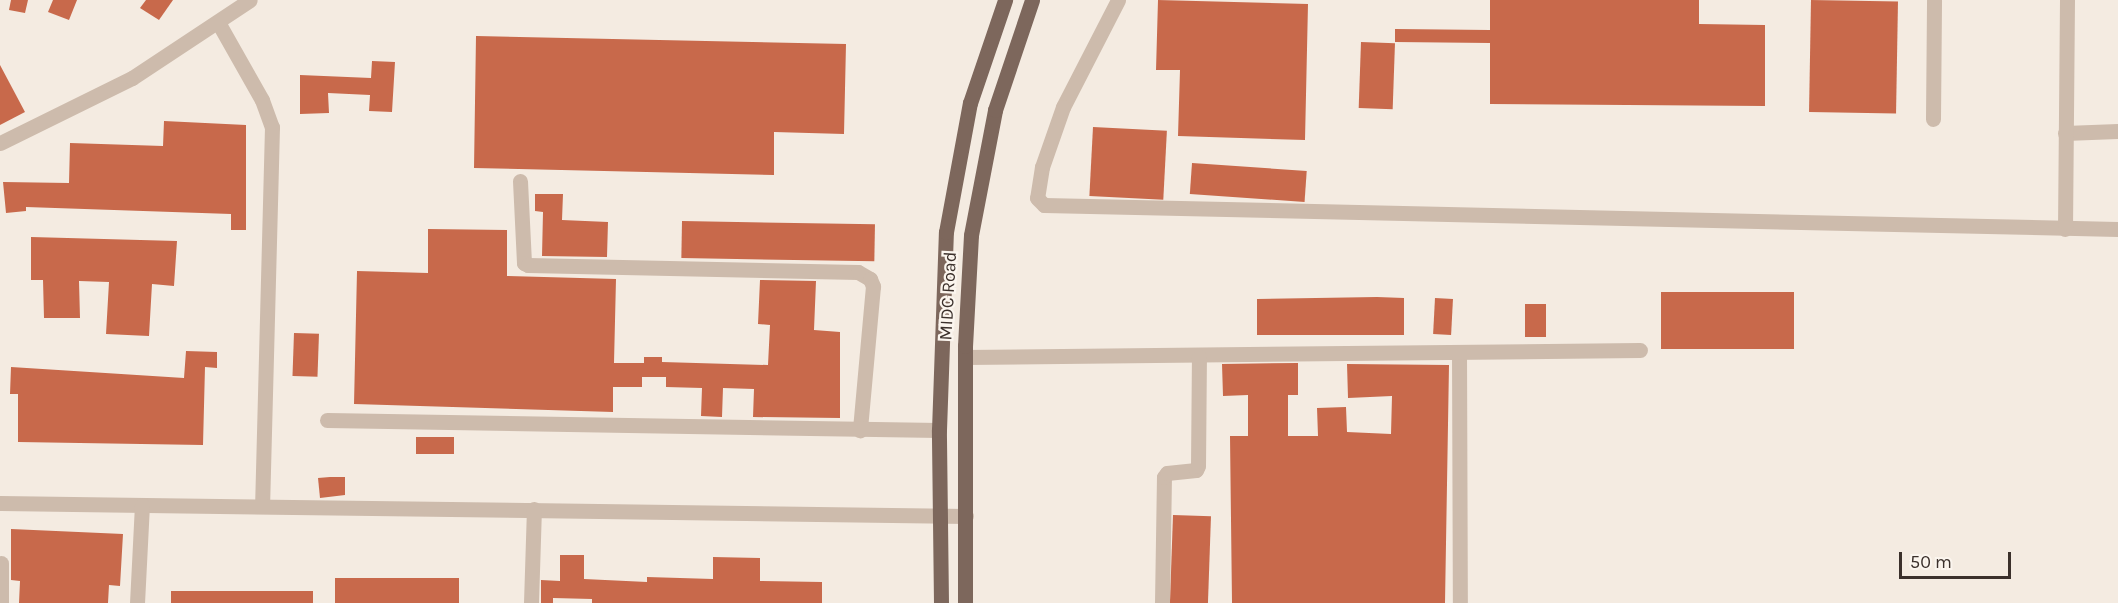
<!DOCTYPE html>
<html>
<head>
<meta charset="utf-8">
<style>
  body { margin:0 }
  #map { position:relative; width:2118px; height:603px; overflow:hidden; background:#f4ebe1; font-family:Karla,sans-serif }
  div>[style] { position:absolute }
  .building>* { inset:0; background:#c8694b; transform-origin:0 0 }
  .minor>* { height:15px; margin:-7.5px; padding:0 7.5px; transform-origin:7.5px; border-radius:7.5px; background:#cdbbac }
  .major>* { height:15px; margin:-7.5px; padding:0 7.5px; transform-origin:7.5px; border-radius:7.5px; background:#7d675c }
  span { translate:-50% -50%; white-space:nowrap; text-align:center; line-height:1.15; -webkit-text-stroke:4.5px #fbf5ee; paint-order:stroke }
  .street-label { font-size:18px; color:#3b302b }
  .scale { position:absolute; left:1899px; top:552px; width:112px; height:27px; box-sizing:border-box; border:3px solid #3b302b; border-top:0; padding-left:8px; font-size:18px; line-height:21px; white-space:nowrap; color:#3b302b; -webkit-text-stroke:4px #fbf5ee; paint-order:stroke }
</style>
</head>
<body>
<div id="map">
  <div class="building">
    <div style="clip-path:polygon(11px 0,28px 0,25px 13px,9px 10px)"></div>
    <div style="clip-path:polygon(53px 0,77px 0,69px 20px,48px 12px)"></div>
    <div style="clip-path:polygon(146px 0,173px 0,159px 20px,140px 8px)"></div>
    <div style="clip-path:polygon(1158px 0,1308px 4px,1305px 140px,1178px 136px,1180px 70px,1156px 70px)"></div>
    <div style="clip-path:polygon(1490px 0,1699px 0,1699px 24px,1765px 25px,1765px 106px,1490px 104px,1490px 43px,1395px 42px,1395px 29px,1490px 30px)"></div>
    <div style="left:1811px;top:0;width:87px;height:112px;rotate:1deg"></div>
    <div style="clip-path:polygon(476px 36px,846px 44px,844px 134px,774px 132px,774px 175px,474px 168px)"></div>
    <div style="left:1361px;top:42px;width:34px;height:66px;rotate:2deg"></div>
    <div style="clip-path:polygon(372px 61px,395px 62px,392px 112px,369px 111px,370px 95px,328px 93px,329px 113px,300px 114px,300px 75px,371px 78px)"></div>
    <div style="clip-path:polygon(0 65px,25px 112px,0 125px)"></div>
    <div style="clip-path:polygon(164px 121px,246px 125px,246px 230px,231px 230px,231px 214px,26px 207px,26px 211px,6px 213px,3px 182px,69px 183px,70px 143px,163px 146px)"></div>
    <div style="left:1093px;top:127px;width:74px;height:69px;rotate:3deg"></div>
    <div style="left:1192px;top:163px;width:115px;height:31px;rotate:4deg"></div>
    <div style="clip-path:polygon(535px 194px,563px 194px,562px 220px,608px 222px,607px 257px,542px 256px,543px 212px,535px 211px)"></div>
    <div style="left:682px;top:221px;width:193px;height:37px;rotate:1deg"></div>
    <div style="clip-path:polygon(428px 229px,507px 230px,507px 276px,616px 279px,614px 363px,644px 363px,644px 357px,662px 357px,662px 362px,768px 365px,770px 325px,758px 324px,760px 280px,816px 281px,814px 330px,840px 332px,840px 418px,753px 417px,754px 389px,723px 388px,722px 417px,701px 416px,702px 388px,666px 387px,666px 377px,642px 377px,642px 387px,613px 387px,613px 412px,354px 404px,357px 271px,428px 273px)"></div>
    <div style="clip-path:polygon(31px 237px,177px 241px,174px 286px,152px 284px,149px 336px,106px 334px,109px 282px,79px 281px,80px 318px,44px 318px,43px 280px,31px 280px)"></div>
    <div style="left:1794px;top:292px;width:57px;height:133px;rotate:90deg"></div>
    <div style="clip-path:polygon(1377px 297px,1404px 298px,1404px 335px,1257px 335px,1257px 299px)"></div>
    <div style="left:1435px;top:298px;width:18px;height:36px;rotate:3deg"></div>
    <div style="left:1525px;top:304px;width:21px;height:33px"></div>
    <div style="left:294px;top:333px;width:25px;height:43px;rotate:2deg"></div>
    <div style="clip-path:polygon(186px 351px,217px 352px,217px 368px,205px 367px,203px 445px,18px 442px,18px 394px,10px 394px,11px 367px,184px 378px)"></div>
    <div style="clip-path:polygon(1298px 363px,1298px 395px,1288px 395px,1288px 436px,1318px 436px,1317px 408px,1346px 407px,1347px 432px,1391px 434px,1392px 396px,1348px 398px,1347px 364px,1449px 365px,1445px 603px,1232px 603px,1230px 436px,1248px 436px,1248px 395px,1223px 396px,1222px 364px)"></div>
    <div style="left:416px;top:437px;width:38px;height:17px"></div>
    <div style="clip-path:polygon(330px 477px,345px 477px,345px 495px,320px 498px,318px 478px)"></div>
    <div style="left:1173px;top:515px;width:38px;height:88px;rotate:2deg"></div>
    <div style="clip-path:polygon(11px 529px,123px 534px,120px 586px,109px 585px,108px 603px,19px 603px,20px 581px,11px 580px)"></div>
    <div style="clip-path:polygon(560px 555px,584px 555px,584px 579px,647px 582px,647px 577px,713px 579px,713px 557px,760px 558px,760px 581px,822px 582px,822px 603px,592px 603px,592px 599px,553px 598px,553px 603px,541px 603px,541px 580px,560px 581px)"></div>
    <div style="left:335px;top:578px;width:124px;height:25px"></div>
    <div style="left:171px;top:591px;width:142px;height:12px"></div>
  </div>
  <div class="minor">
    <div style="left:1118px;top:0;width:120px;rotate:117.2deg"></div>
    <div style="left:1063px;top:107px;width:64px;rotate:109.3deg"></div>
    <div style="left:1042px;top:167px;width:31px;rotate:99deg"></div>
    <div style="left:1037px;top:198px;width:10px;rotate:45deg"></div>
    <div style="left:1044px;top:205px;width:1074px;rotate:1.28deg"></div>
    <div style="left:219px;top:24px;width:87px;rotate:60.5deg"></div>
    <div style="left:262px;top:100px;width:29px;rotate:70deg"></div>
    <div style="left:272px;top:127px;width:379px;rotate:91.5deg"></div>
    <div style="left:1933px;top:119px;width:119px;rotate:-89.5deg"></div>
    <div style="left:2065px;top:133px;width:53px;rotate:-2.2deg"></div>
    <div style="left:0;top:143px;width:147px;rotate:-26.2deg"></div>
    <div style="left:132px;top:78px;width:141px;rotate:-33.5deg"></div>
    <div style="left:520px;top:181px;width:82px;rotate:87.2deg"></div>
    <div style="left:524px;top:263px;width:4px;rotate:27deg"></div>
    <div style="left:528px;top:265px;width:330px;rotate:1.2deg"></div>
    <div style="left:858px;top:272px;width:14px;rotate:30deg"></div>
    <div style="left:870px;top:279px;width:8px;rotate:67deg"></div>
    <div style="left:873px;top:286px;width:145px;rotate:95.2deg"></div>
    <div style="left:2065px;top:229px;width:229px;rotate:-89.5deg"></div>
    <div style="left:1459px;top:352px;width:251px;rotate:89.8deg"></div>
    <div style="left:965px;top:357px;width:675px;rotate:-0.59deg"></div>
    <div style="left:327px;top:420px;width:612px;rotate:0.94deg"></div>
    <div style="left:0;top:503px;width:966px;rotate:0.77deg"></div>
    <div style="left:1px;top:603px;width:40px;rotate:-90deg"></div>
    <div style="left:137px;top:603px;width:98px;rotate:-87.1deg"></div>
    <div style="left:531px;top:603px;width:94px;rotate:-88.2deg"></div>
    <div style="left:1162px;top:603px;width:126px;rotate:-89.1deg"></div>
    <div style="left:1164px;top:477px;width:5px;rotate:-53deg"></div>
    <div style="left:1167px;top:473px;width:29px;rotate:-6deg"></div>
    <div style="left:1196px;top:470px;width:4px;rotate:-63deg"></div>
    <div style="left:1198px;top:466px;width:109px;rotate:-89.5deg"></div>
  </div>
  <div class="major">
    <div style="left:941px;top:603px;width:173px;rotate:-90.7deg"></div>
    <div style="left:939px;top:430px;width:198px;rotate:-88deg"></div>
    <div style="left:946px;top:232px;width:131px;rotate:-79.5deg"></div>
    <div style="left:970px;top:103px;width:109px;rotate:-71.2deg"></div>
    <div style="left:965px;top:603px;width:257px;rotate:-90deg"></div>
    <div style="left:965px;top:346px;width:111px;rotate:-86.9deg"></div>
    <div style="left:971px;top:235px;width:127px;rotate:-79.1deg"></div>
    <div style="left:995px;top:110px;width:116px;rotate:-71.4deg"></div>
  </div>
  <div class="street-label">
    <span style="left:948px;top:296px;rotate:-87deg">MIDC Road</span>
  </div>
  <div class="scale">50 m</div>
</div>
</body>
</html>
